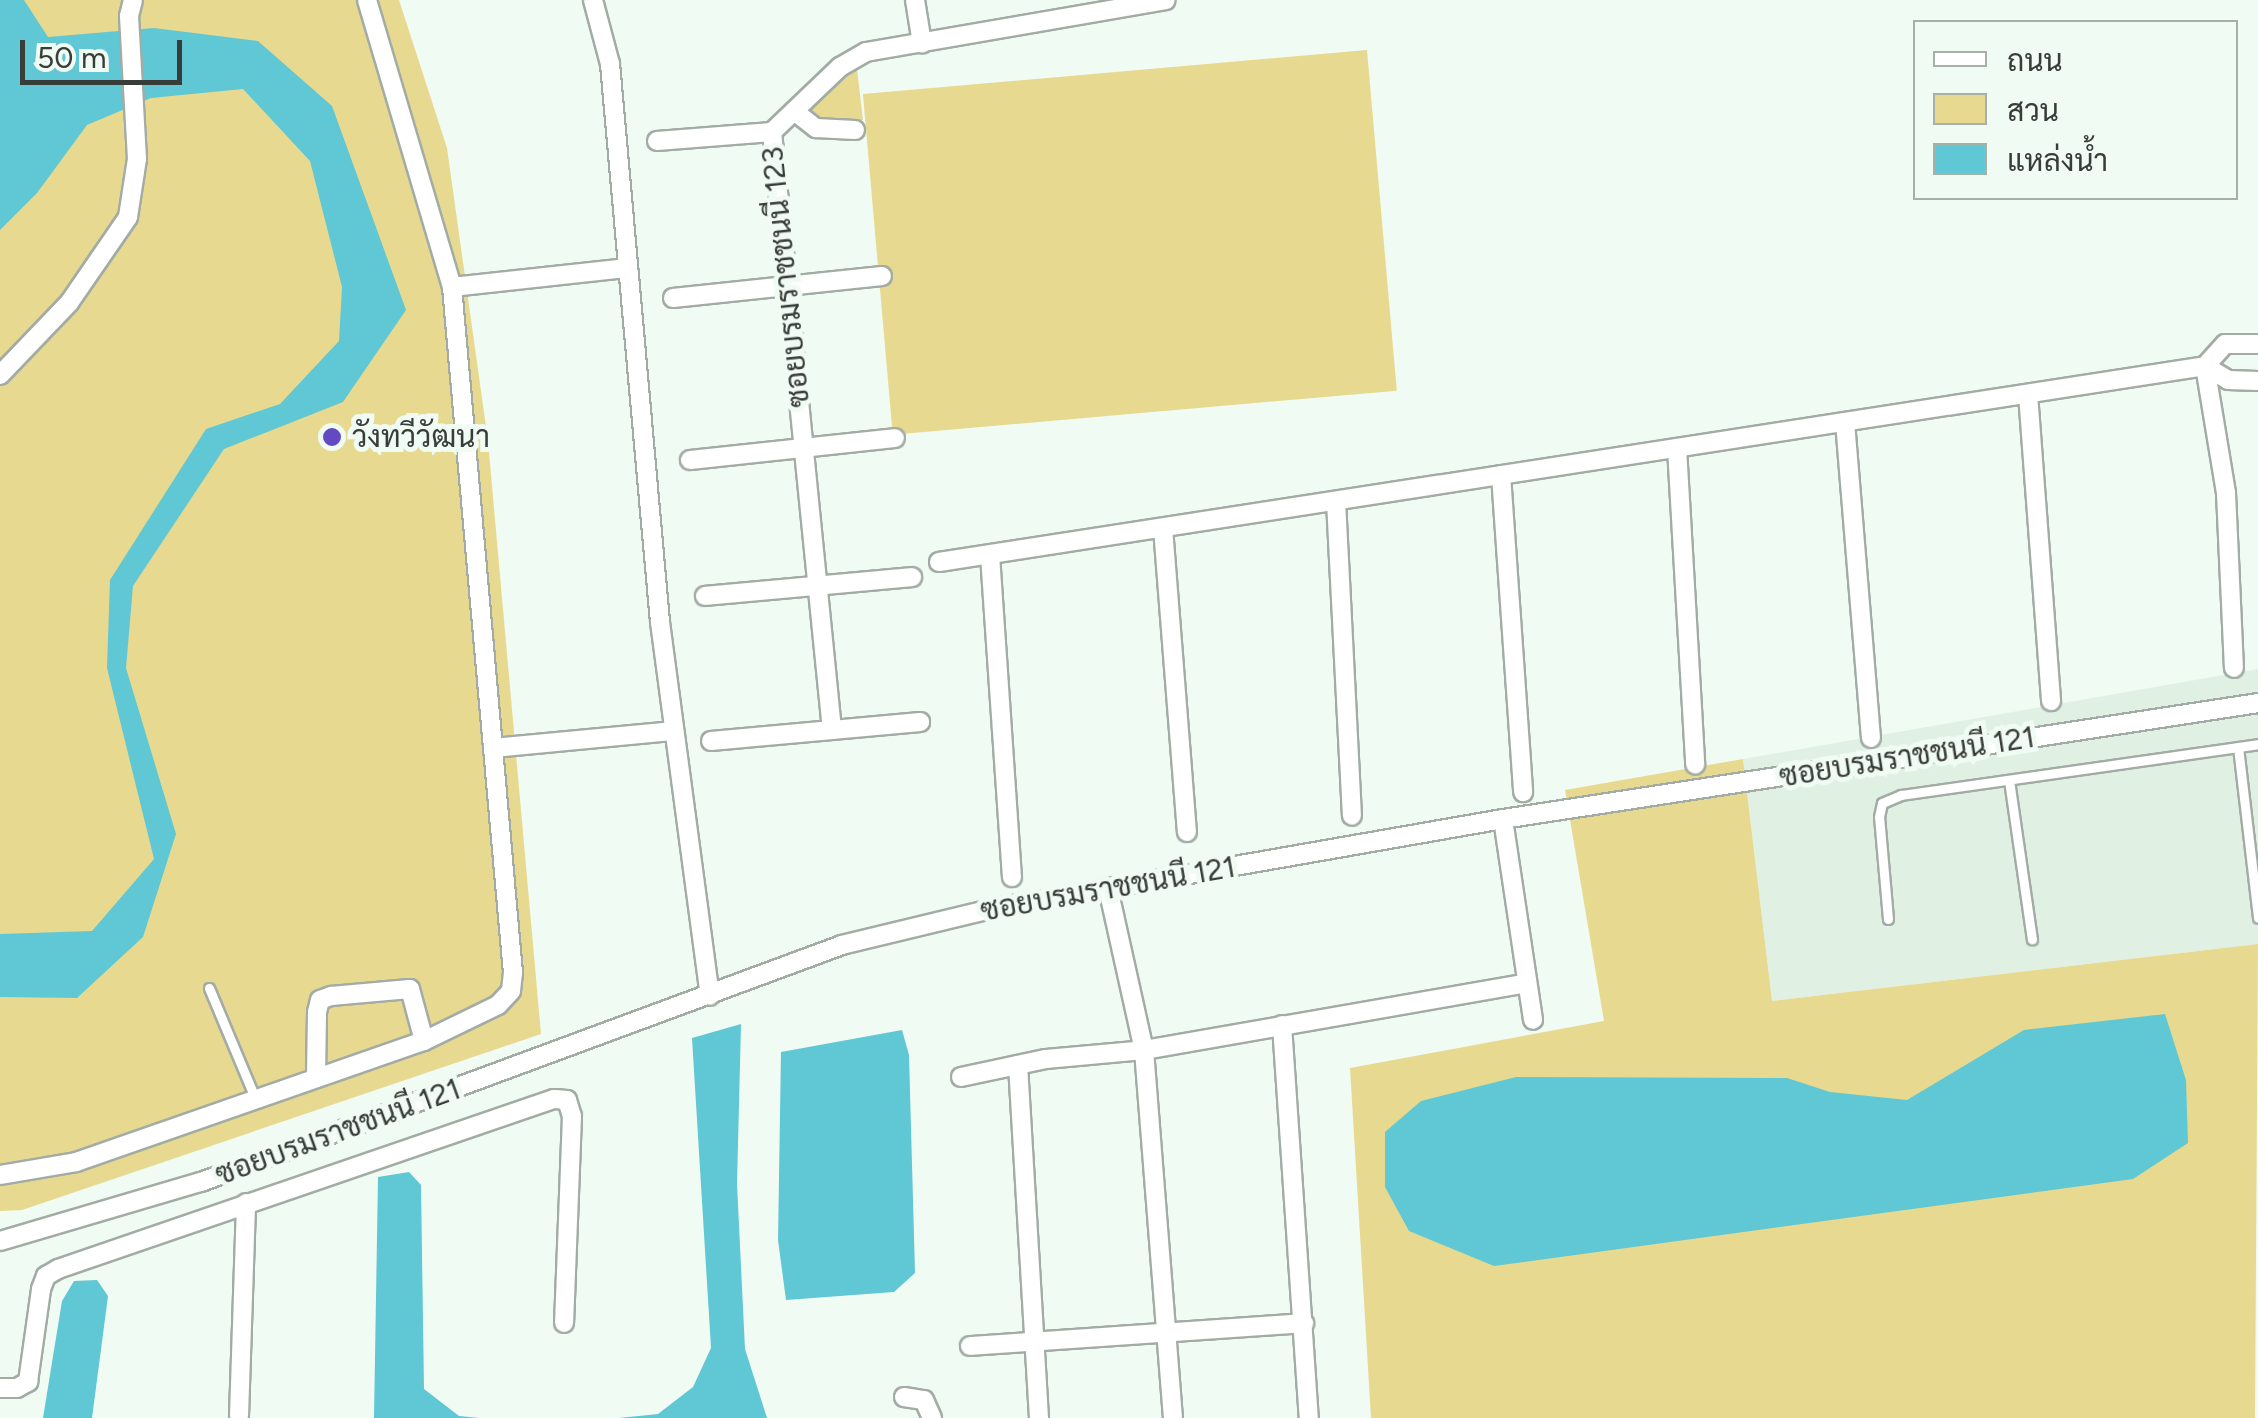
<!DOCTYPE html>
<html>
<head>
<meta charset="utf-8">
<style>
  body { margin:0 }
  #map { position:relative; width:2258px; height:1418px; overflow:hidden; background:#f0fbf3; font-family:Figtree,Sarabun,sans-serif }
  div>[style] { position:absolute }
  .built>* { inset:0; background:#e0f1e4 }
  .green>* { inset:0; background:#e8d990; transform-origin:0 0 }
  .water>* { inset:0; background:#60c7d4 }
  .roads { filter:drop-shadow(2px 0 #a2aca5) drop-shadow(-2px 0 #a2aca5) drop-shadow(0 2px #a2aca5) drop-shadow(0 -2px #a2aca5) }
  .lane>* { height:9px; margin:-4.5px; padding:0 4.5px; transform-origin:4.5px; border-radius:4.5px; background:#fff }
  .street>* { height:18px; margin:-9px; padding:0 9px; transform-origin:9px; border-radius:9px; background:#fff }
  .dots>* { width:28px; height:28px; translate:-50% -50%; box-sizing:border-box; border:5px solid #f0fbf3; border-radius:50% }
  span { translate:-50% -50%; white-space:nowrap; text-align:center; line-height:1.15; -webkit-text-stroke:10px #f0fbf3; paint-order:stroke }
  .street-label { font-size:30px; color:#393d3a }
  .poi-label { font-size:30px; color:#393d3a }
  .left { translate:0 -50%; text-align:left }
  .legend { position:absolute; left:1913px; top:20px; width:325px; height:180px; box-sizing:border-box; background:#f0fbf3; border:2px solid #a7afa9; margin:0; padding:12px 18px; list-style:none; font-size:30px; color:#393d3a }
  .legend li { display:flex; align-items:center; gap:20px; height:50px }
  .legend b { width:50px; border:2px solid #a7afa9 }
  .scale { position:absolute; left:20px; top:40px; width:162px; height:45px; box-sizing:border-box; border:5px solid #393d3a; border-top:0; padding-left:12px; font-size:30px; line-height:35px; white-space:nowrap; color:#393d3a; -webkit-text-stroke:8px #f0fbf3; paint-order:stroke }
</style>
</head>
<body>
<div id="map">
  <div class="built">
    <div style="clip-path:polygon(2258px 669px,2258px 944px,1772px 1001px,1743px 759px)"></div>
  </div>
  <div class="green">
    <div style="clip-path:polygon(0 0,399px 0,447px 148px,488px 441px,541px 1034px,22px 1210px,0 1211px)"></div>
    <div style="left:1367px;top:50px;width:342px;height:506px;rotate:85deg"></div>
    <div style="clip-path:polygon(857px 69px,863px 120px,824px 126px,807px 114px,819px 96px)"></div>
    <div style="clip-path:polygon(1743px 759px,1772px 1001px,2258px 944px,2255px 1418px,1371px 1418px,1350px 1068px,1604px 1021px,1565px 790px)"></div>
  </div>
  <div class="water">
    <div style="clip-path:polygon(0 0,24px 0,48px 37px,154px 28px,258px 41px,332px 106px,406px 310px,343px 402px,224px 449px,133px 586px,126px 668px,176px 834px,143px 937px,77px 998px,0 997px,0 934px,92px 931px,154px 859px,107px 668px,110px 580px,206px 429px,280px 404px,339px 341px,342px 287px,310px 161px,243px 89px,151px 98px,87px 125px,37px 193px,0 230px)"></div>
    <div style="clip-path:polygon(2165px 1014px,2186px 1080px,2188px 1143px,2133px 1179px,1494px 1266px,1409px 1231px,1385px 1187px,1385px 1132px,1421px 1101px,1516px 1077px,1787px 1078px,1830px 1092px,1907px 1100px,2024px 1030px)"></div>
    <div style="clip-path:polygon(741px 1024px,737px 1184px,745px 1349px,767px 1418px,619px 1418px,658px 1414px,693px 1387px,711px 1348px,692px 1038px)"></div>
    <div style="clip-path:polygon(902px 1030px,909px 1055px,915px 1273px,894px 1292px,786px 1300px,778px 1240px,781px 1052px)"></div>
    <div style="clip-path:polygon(409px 1172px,421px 1185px,424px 1389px,459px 1416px,479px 1418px,374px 1418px,378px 1177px)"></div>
    <div style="clip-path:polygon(97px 1280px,108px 1296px,92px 1418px,43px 1418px,62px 1301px,74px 1281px)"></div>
  </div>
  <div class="roads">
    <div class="lane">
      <div style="left:2238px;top:747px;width:172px;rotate:83.3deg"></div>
      <div style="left:2009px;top:780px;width:161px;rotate:81.8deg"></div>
      <div style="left:1888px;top:919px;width:102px;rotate:-95deg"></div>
      <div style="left:1879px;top:817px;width:14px;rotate:-78deg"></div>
      <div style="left:1882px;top:803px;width:21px;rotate:-23deg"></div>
      <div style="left:1901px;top:795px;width:361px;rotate:-8.1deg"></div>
      <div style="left:209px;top:988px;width:119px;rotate:67.3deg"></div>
    </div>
    <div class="street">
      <div style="left:593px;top:0;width:66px;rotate:75.1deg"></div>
      <div style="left:610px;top:64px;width:560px;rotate:84.88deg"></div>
      <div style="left:660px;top:622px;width:377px;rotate:82.4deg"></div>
      <div style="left:915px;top:0;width:44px;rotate:80.8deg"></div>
      <div style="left:794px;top:111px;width:28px;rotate:38deg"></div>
      <div style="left:816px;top:128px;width:39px;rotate:3deg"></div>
      <div style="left:657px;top:141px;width:115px;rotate:-4.5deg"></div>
      <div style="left:452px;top:287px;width:177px;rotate:-6.2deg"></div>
      <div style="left:673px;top:298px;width:210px;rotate:-6deg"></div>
      <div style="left:2258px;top:344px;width:33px;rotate:180deg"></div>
      <div style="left:2225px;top:344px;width:30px;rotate:132deg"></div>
      <div style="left:2205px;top:366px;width:27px;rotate:31deg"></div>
      <div style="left:2228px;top:380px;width:30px;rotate:2deg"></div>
      <div style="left:0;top:375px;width:100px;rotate:-46.2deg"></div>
      <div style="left:69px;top:303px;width:104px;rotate:-55.5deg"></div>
      <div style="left:128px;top:217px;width:59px;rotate:-81.2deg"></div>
      <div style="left:137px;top:159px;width:143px;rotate:-93.2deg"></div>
      <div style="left:129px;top:16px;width:16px;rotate:-76deg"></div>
      <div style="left:2028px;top:394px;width:308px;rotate:85.7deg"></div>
      <div style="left:1845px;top:422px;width:317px;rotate:85.3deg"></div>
      <div style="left:1677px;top:448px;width:317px;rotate:86.7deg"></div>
      <div style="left:690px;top:460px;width:206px;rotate:-6.1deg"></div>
      <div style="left:1501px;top:475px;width:318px;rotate:86deg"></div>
      <div style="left:1336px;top:501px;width:315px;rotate:87.1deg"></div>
      <div style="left:1163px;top:528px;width:305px;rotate:85.5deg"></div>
      <div style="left:990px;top:555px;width:323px;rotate:86.1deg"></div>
      <div style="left:939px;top:562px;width:1281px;rotate:-8.8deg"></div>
      <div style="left:2205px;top:366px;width:129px;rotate:80.6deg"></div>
      <div style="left:2226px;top:493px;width:175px;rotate:87.4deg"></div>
      <div style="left:705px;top:596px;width:208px;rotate:-5.2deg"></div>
      <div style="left:832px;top:730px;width:601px;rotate:-95.73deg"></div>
      <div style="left:772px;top:132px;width:94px;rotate:-43.7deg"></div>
      <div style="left:840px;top:67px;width:30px;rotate:-30deg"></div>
      <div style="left:866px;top:52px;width:304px;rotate:-9.8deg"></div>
      <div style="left:711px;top:741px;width:210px;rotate:-5.2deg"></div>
      <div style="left:493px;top:748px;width:182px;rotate:-5.4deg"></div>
      <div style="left:1503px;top:819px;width:203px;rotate:81.5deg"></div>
      <div style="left:1108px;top:888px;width:166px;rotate:77.5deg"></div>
      <div style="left:1144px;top:1050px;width:369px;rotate:85.5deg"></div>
      <div style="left:1282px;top:1025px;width:394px;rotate:86.1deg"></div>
      <div style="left:1018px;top:1065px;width:354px;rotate:86.6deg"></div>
      <div style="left:316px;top:1077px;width:65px;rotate:-89.1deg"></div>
      <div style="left:317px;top:1012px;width:12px;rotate:-76deg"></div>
      <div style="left:320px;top:1000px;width:12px;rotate:-20deg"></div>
      <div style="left:331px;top:996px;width:79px;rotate:-5.1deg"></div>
      <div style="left:410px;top:989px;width:54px;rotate:74.9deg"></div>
      <div style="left:961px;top:1077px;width:87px;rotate:-12deg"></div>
      <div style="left:1046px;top:1059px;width:98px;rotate:-5.2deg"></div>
      <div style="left:1144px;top:1050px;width:388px;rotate:-9.9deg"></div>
      <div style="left:0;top:1175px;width:77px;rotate:-9.7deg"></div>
      <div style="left:76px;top:1162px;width:368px;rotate:-19.2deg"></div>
      <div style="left:424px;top:1041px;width:82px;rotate:-25.9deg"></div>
      <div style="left:498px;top:1005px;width:19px;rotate:-47deg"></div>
      <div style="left:511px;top:991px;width:18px;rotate:-84deg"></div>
      <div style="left:513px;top:973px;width:689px;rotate:-95.08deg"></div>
      <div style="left:452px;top:287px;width:299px;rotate:-106.5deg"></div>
      <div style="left:0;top:1241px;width:209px;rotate:-16.4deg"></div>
      <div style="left:201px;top:1182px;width:683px;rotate:-20.29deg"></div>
      <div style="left:842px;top:945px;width:157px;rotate:-13.6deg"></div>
      <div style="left:995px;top:908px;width:516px;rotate:-9.94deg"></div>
      <div style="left:1503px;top:819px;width:764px;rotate:-8.73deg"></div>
      <div style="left:970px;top:1346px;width:335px;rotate:-3.9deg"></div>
      <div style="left:0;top:1388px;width:17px"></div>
      <div style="left:17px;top:1388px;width:13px;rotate:-29deg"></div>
      <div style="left:28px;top:1382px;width:94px;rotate:-82deg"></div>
      <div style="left:41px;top:1289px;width:14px;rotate:-69deg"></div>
      <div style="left:46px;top:1276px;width:14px;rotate:-30deg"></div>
      <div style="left:58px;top:1269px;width:524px;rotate:-18.92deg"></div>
      <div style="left:554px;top:1099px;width:13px;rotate:4deg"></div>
      <div style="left:567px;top:1100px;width:17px;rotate:73deg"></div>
      <div style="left:572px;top:1116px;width:207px;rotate:92.2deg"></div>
      <div style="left:904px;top:1397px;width:20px;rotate:9deg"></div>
      <div style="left:924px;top:1400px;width:20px;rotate:66deg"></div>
      <div style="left:239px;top:1416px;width:213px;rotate:-88.1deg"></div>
    </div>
  </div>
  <div class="dots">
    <div style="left:332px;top:437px;background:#6349c2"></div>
  </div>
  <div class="street-label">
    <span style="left:786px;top:277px;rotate:-96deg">ซอยบรมราชชนนี 123</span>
    <span style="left:1907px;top:757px;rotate:-9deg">ซอยบรมราชชนนี 121</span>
    <span style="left:1108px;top:889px;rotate:-10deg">ซอยบรมราชชนนี 121</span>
    <span style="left:338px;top:1132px;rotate:-20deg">ซอยบรมราชชนนี 121</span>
  </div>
  <div class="poi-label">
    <span class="left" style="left:352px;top:437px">วังทวีวัฒนา</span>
  </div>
  <ul class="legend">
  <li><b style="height:12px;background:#fff"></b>ถนน</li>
  <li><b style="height:28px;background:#e8d990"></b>สวน</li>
  <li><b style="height:28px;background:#60c7d4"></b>แหล่งน้ำ</li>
  </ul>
  <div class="scale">50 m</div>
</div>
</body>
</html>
